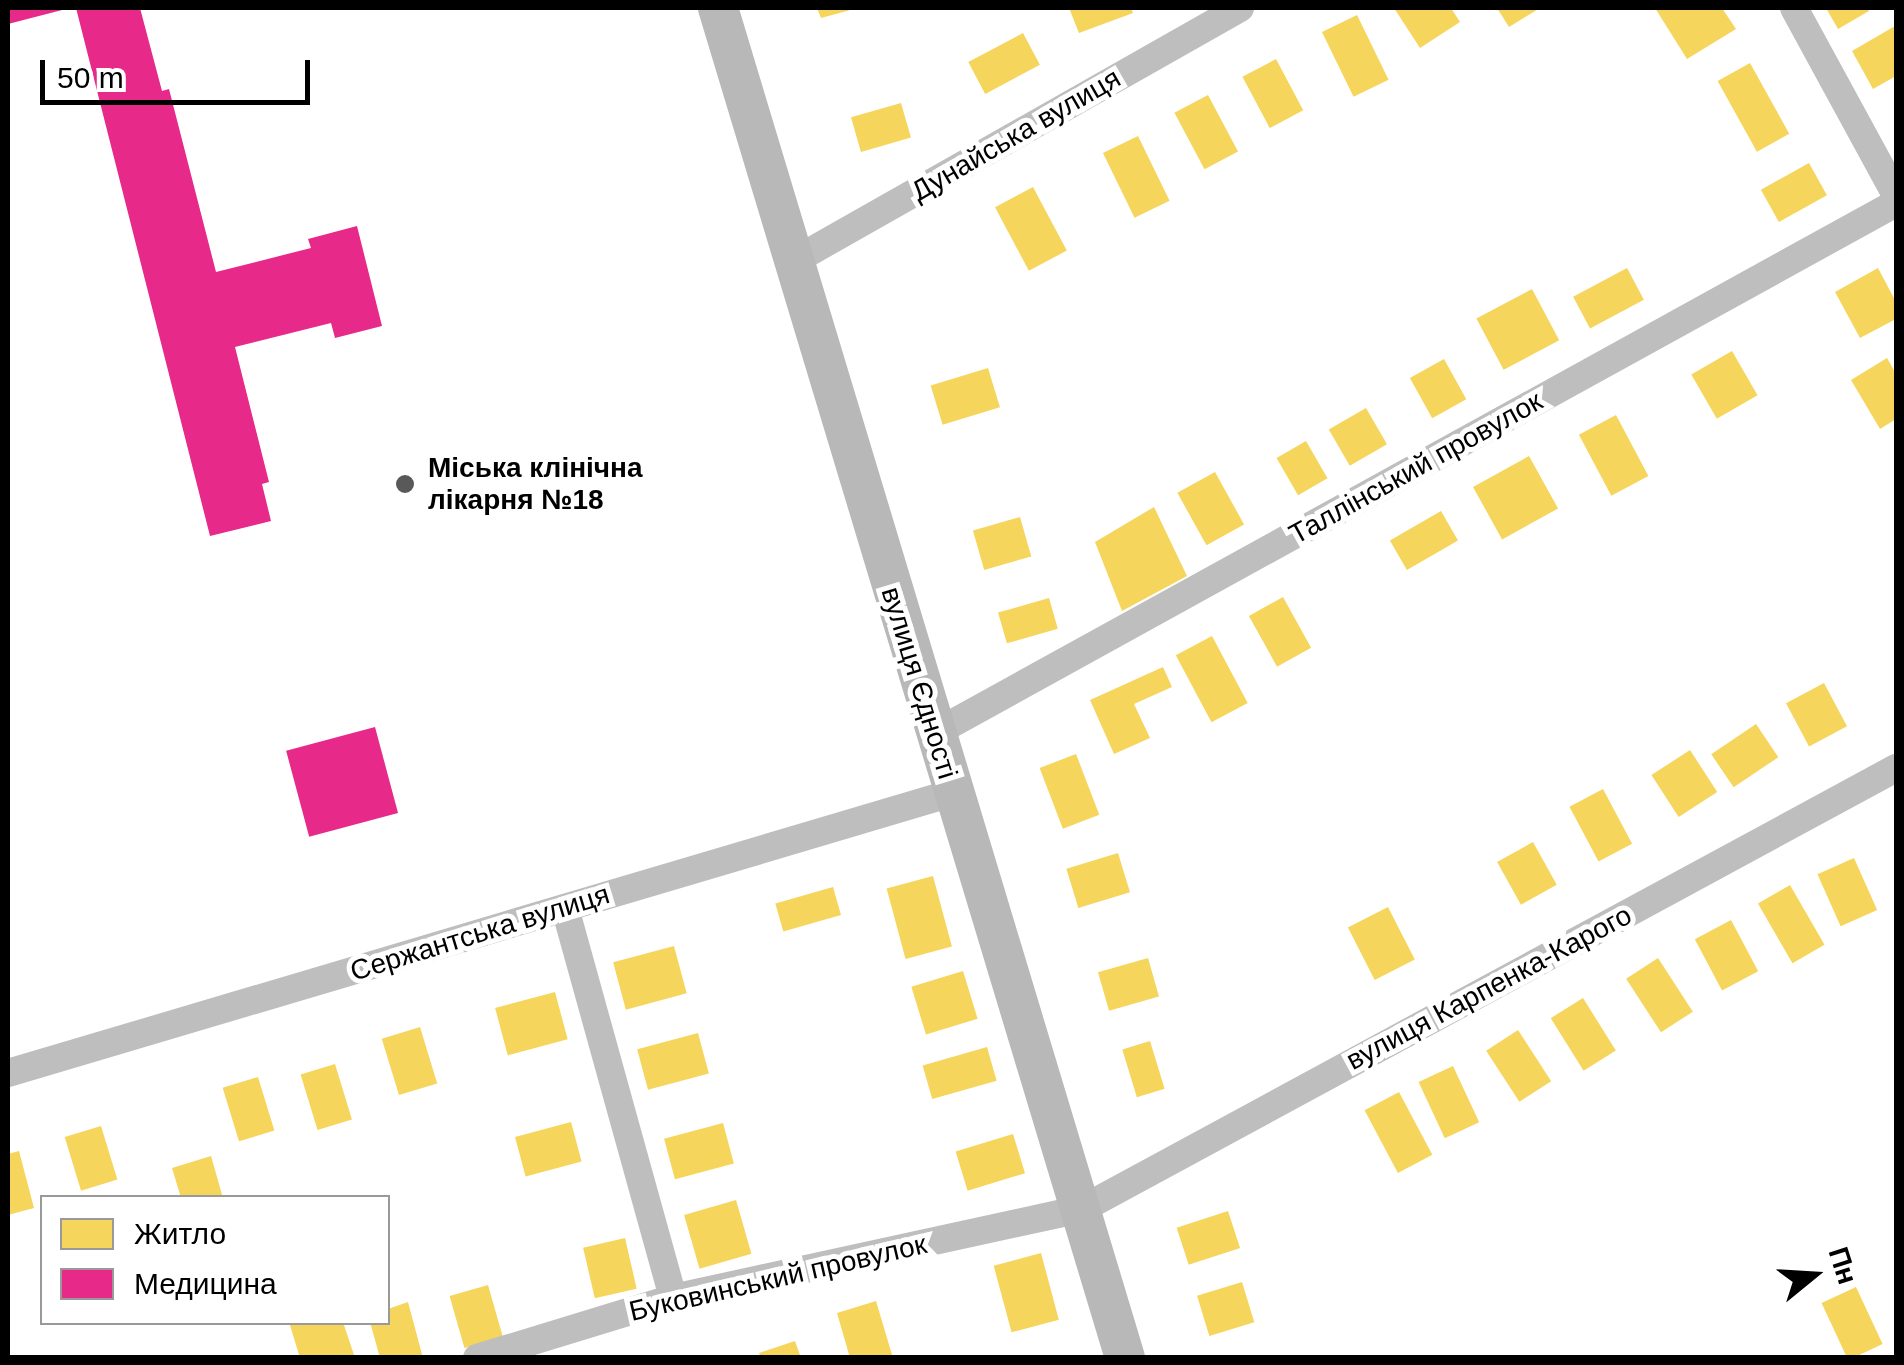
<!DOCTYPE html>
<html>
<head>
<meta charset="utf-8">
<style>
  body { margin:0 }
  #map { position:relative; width:1904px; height:1365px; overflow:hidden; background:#fff; font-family:Helvetica,sans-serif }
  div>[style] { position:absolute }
  .homes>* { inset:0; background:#f6d55c; transform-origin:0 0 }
  .health>* { inset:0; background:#e7298a; transform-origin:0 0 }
  .minor>* { height:28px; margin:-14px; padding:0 14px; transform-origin:14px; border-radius:14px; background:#bebebe }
  .secondary>* { height:40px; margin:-20px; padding:0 20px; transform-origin:20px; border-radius:20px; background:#b8b8b8 }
  .dots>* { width:28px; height:28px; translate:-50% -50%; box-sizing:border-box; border:5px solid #fff; border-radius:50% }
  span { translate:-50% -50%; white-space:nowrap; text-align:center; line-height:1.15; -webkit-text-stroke:10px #fff; paint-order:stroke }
  .street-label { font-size:28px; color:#000 }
  .poi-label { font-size:28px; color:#000; font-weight:700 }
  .left { translate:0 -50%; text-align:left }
  .frame { position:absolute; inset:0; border:10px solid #000; pointer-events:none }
  .legend { position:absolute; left:40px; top:1195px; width:350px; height:130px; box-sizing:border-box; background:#fff; border:2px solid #999; margin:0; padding:12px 18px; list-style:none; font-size:30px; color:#000 }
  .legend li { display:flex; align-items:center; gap:20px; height:50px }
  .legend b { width:50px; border:2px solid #999 }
  .north { position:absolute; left:1764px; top:1225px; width:100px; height:100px; -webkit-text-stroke:8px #fff; paint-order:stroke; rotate:72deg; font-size:28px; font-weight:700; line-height:40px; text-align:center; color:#000 }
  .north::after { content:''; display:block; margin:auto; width:35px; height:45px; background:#000; clip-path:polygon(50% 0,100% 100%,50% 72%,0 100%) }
  .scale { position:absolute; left:40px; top:60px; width:270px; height:45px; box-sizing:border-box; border:5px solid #000; border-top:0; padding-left:12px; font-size:30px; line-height:35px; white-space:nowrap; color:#000; -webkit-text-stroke:8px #fff; paint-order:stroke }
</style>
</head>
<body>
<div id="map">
  <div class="homes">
    <div style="clip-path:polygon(817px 8px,854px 8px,854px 9px,821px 18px)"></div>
    <div style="clip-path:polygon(1069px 8px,1131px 8px,1133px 13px,1079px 33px)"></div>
    <div style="clip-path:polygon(1394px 8px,1451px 8px,1460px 22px,1420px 48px)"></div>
    <div style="clip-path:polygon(1497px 8px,1540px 8px,1509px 27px)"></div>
    <div style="clip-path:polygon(1655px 8px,1722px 8px,1736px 29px,1687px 59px)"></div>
    <div style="clip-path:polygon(1826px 8px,1867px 8px,1869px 11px,1838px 29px)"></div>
    <div style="left:1357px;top:15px;width:72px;height:39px;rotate:64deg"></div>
    <div style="clip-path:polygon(1895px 26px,1896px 76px,1873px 89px,1852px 51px)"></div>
    <div style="left:1023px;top:33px;width:36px;height:62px;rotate:62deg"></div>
    <div style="left:1276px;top:59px;width:58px;height:38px;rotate:62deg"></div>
    <div style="left:1750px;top:63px;width:81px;height:37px;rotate:61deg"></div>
    <div style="left:1208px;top:95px;width:64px;height:38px;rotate:62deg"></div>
    <div style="left:901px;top:103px;width:36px;height:52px;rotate:74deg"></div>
    <div style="left:1138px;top:136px;width:72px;height:39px;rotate:64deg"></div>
    <div style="left:1809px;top:163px;width:37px;height:55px;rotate:61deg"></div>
    <div style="left:1033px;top:187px;width:72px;height:43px;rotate:62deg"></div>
    <div style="left:1627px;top:268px;width:36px;height:61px;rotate:62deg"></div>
    <div style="clip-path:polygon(1878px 268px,1896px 302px,1896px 319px,1860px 338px,1835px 292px)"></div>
    <div style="left:1532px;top:289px;width:58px;height:63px;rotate:62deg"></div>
    <div style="left:1732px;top:351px;width:51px;height:47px;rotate:60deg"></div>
    <div style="clip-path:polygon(1887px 358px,1896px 374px,1896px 419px,1880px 429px,1851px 380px)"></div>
    <div style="left:1444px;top:359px;width:46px;height:39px;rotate:61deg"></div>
    <div style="left:988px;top:368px;width:41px;height:60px;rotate:73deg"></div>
    <div style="left:1366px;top:408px;width:42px;height:43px;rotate:60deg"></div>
    <div style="left:1616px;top:415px;width:69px;height:42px;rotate:62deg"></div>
    <div style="left:1306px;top:441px;width:43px;height:34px;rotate:60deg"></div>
    <div style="left:1529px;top:456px;width:60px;height:64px;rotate:61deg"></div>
    <div style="left:1215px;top:472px;width:60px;height:43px;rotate:61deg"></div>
    <div style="clip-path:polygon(1154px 507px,1187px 576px,1122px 611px,1095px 542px)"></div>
    <div style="left:1441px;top:511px;width:34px;height:59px;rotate:60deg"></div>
    <div style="left:1020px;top:517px;width:41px;height:49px;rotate:74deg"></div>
    <div style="left:1283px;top:597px;width:58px;height:39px;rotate:61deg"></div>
    <div style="left:1049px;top:598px;width:32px;height:53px;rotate:74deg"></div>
    <div style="left:1212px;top:636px;width:76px;height:41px;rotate:62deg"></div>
    <div style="clip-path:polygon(1163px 667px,1172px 687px,1134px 704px,1150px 738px,1114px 754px,1090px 700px)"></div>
    <div style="left:1824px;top:683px;width:49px;height:43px;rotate:62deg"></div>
    <div style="left:1756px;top:724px;width:40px;height:54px;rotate:56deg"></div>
    <div style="left:1690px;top:750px;width:50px;height:46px;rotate:57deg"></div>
    <div style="left:1076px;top:754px;width:65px;height:39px;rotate:69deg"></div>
    <div style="left:1603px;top:789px;width:62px;height:38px;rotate:62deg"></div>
    <div style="left:1533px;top:842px;width:49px;height:41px;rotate:61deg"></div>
    <div style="left:1118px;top:853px;width:41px;height:54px;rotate:73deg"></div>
    <div style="left:1854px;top:858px;width:57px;height:40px;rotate:66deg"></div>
    <div style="left:933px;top:876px;width:73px;height:48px;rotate:75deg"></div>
    <div style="left:1790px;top:885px;width:69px;height:37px;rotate:60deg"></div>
    <div style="left:833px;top:887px;width:29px;height:60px;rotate:74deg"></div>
    <div style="left:1388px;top:907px;width:59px;height:45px;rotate:63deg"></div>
    <div style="left:1731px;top:920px;width:58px;height:41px;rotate:62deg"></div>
    <div style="left:674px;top:946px;width:49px;height:63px;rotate:75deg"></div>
    <div style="left:1148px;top:958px;width:40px;height:52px;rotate:74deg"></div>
    <div style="left:1658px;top:958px;width:64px;height:38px;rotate:57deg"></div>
    <div style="left:963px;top:971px;width:50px;height:54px;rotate:73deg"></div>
    <div style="left:555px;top:992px;width:49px;height:62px;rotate:75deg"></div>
    <div style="left:1583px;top:998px;width:62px;height:38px;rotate:58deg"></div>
    <div style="left:420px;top:1027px;width:59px;height:40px;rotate:73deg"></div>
    <div style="left:1518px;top:1030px;width:61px;height:38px;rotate:57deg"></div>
    <div style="left:698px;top:1033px;width:42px;height:63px;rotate:75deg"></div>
    <div style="left:1150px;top:1041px;width:50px;height:29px;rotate:73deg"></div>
    <div style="left:987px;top:1047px;width:35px;height:67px;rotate:74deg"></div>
    <div style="left:335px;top:1064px;width:58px;height:36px;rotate:73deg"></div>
    <div style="left:1453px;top:1066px;width:62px;height:38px;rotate:65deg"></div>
    <div style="left:258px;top:1077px;width:56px;height:37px;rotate:73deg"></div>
    <div style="left:1399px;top:1092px;width:71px;height:39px;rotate:62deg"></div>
    <div style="left:571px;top:1122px;width:41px;height:58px;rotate:75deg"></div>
    <div style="left:723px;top:1123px;width:42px;height:61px;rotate:75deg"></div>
    <div style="left:101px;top:1126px;width:56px;height:38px;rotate:73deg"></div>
    <div style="left:1013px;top:1134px;width:41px;height:60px;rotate:73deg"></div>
    <div style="clip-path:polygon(19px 1151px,34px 1208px,8px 1215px,8px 1154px)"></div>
    <div style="clip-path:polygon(211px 1156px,223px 1198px,181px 1198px,172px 1168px)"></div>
    <div style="left:736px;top:1200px;width:56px;height:54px;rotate:74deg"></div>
    <div style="left:1228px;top:1211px;width:39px;height:54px;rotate:72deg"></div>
    <div style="left:625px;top:1238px;width:52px;height:43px;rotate:77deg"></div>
    <div style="left:1041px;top:1253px;width:69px;height:49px;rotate:75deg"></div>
    <div style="left:1242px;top:1282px;width:42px;height:47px;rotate:73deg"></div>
    <div style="left:488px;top:1285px;width:54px;height:40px;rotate:74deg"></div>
    <div style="left:1856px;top:1287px;width:63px;height:38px;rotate:65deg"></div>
    <div style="clip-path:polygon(876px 1301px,893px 1358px,850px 1358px,837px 1313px)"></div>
    <div style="clip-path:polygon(408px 1302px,423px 1358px,380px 1358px,370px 1322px,388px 1322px,388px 1309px)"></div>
    <div style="clip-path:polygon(289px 1322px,343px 1322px,355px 1358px,300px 1358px)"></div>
    <div style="clip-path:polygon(795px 1341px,801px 1358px,761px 1358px,759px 1353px)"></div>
  </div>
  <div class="health">
    <div style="clip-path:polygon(8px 8px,66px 8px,66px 9px,8px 24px)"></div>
    <div style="clip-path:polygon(76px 8px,140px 8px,162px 91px,169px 89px,216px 272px,311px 248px,308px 239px,357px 226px,382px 326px,335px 338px,331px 323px,235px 347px,269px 482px,262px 484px,271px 521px,210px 536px)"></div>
    <div style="left:375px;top:727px;width:89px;height:92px;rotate:75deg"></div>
  </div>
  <div class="minor">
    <div style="left:1794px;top:8px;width:213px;rotate:61.4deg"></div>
    <div style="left:792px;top:262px;width:515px;rotate:-29.55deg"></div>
    <div style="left:935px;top:733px;width:1097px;rotate:-28.88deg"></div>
    <div style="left:565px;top:908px;width:405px;rotate:74.5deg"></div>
    <div style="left:8px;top:1073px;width:985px;rotate:-16.52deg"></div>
    <div style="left:477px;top:1358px;width:205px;rotate:-17deg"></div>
    <div style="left:673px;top:1298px;width:419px;rotate:-12.3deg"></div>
    <div style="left:1082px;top:1209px;width:926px;rotate:-28.45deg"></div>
  </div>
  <div class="secondary">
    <div style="left:718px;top:8px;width:1410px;rotate:73.22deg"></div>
  </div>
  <div class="dots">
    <div style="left:405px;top:484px;background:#595959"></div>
  </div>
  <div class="street-label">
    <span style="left:1016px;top:135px;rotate:-30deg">Дунайська вулиця</span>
    <span style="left:1416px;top:468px;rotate:-29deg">Таллінський провулок</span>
    <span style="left:919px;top:683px;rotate:73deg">вулиця Єдності</span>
    <span style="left:480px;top:933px;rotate:-17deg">Сержантська вулиця</span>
    <span style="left:1489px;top:988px;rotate:-28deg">вулиця Карпенка-Карого</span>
    <span style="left:778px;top:1278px;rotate:-13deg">Буковинський провулок</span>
  </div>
  <div class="poi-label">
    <span class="left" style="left:428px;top:484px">Міська клінічна<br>лікарня №18</span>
  </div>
  <div class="frame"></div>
  <ul class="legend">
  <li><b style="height:28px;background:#f6d55c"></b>Житло</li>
  <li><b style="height:28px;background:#e7298a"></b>Медицина</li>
  </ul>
  <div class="north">Пн</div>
  <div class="scale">50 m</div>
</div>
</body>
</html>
